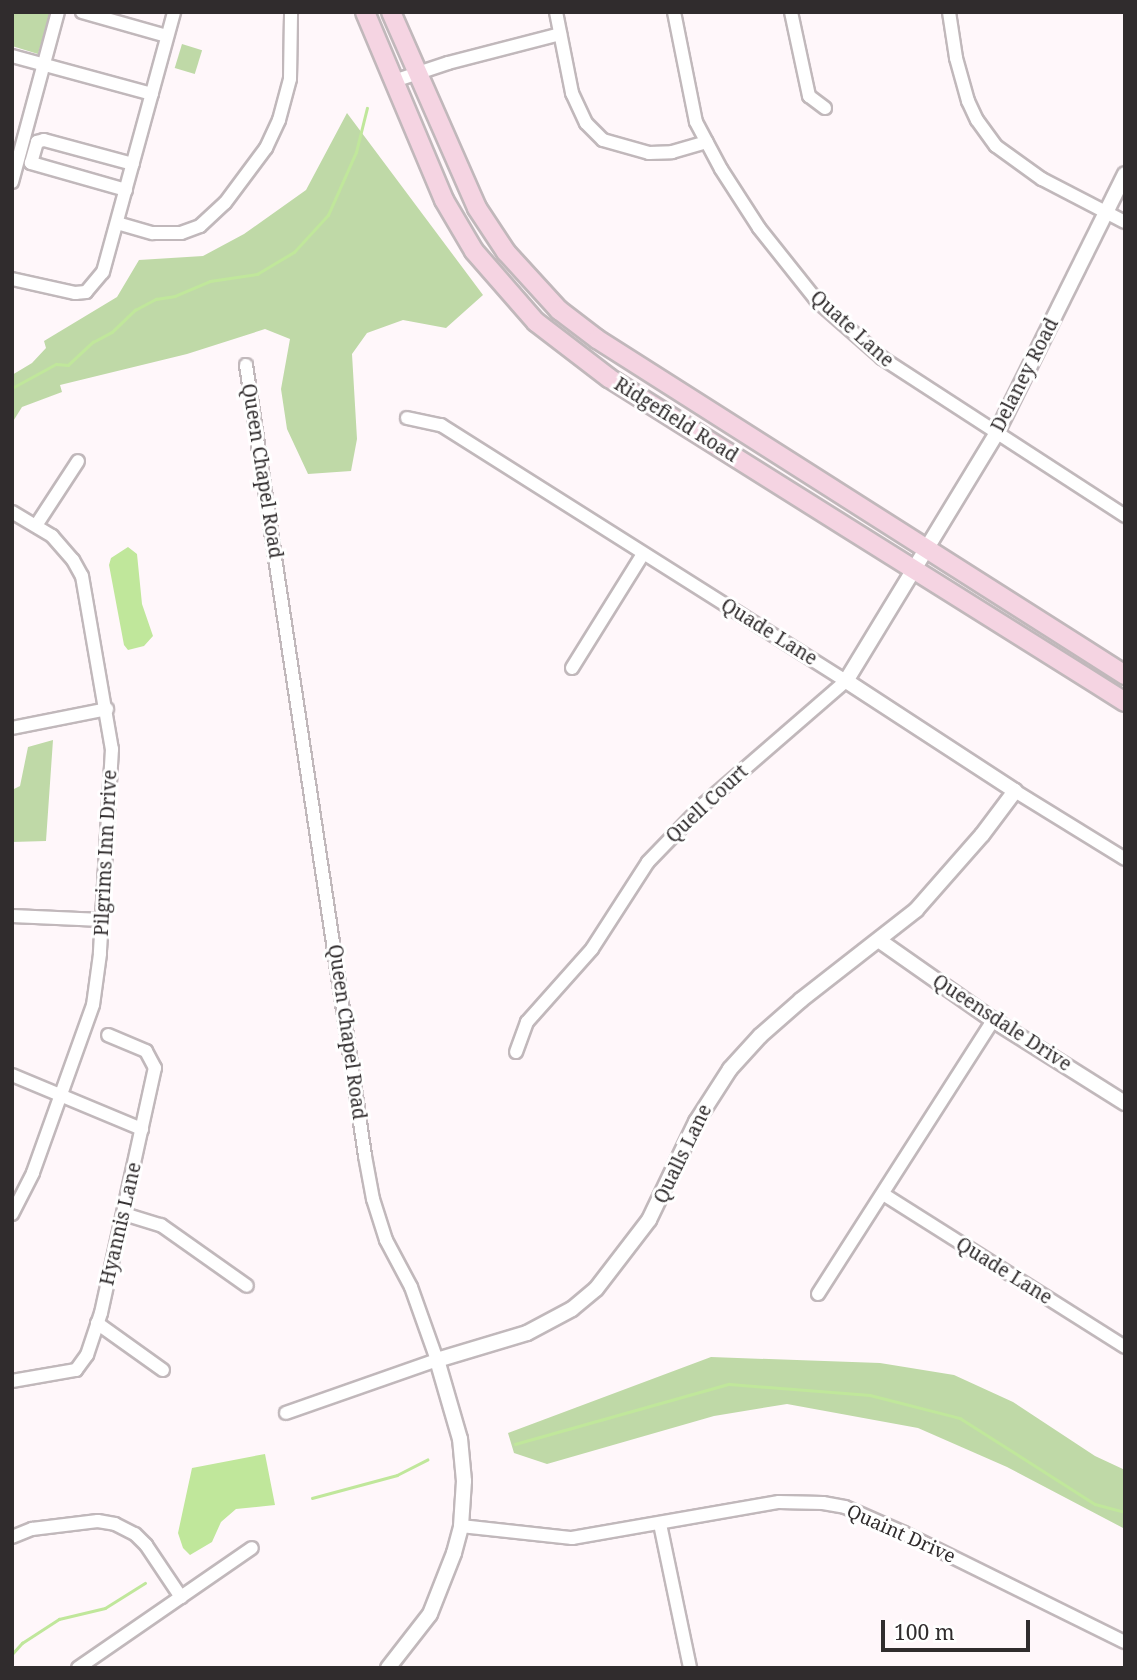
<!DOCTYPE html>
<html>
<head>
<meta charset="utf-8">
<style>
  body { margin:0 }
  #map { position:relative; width:1137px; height:1680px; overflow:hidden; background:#fff7fa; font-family:"Noto Serif",serif }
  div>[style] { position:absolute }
  .green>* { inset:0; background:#bfd9a7; transform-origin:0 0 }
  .water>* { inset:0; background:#c0e79b }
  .stream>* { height:2.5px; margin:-1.25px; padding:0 1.25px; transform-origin:1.25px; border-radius:1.25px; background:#c0e79b }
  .roads { filter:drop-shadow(2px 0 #c1b8bb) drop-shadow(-2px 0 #c1b8bb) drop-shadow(0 2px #c1b8bb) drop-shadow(0 -2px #c1b8bb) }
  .minor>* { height:12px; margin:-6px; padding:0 6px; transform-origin:6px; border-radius:6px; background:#fff }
  .tertiary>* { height:14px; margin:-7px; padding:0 7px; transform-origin:7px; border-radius:7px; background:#fff }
  .secondary>* { height:18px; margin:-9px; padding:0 9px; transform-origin:9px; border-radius:9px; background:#f5d4e2 }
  span { translate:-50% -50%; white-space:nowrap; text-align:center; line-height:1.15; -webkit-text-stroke:6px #fff; paint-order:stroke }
  .street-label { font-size:19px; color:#302c2d }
  .frame { position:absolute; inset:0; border:14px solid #302c2d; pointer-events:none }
  .scale { position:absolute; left:881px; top:1620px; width:149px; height:32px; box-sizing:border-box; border:4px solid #302c2d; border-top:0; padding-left:9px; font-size:21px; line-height:24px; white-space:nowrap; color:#302c2d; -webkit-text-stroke:5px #fff; paint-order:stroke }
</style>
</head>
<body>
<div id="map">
  <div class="green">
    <div style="clip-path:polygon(12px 12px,50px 14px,38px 54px,12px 46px)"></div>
    <div style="left:182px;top:44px;width:21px;height:25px;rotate:17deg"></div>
    <div style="clip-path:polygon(347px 113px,483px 295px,446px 328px,403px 320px,367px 333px,352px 354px,357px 439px,351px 471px,308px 474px,287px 429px,281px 389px,290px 339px,265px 329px,187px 354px,60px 385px,62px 392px,22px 407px,12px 423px,12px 375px,32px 363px,46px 348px,44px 341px,117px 297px,139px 260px,203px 256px,244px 234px,306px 190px)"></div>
    <div style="clip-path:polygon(53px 740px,46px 841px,12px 842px,12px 790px,20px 786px,28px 747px)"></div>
    <div style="clip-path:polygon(711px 1357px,880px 1363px,954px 1375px,1013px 1402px,1095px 1456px,1125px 1470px,1125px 1529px,1007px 1467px,918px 1428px,787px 1404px,714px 1416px,547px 1464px,514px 1453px,508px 1433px)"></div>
  </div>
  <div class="water">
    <div style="clip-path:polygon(128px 547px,137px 554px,142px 604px,153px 636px,144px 646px,128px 650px,124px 645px,109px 565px,111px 558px)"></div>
    <div style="clip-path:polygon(265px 1454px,275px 1505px,236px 1509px,221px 1522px,212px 1542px,190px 1555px,183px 1548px,178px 1533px,192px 1468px)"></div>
  </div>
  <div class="stream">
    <div style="left:12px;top:388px;width:50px;rotate:-28.6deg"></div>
    <div style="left:56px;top:364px;width:12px;rotate:5deg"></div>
    <div style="left:68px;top:365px;width:34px;rotate:-43deg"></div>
    <div style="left:93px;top:342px;width:21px;rotate:-28deg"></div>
    <div style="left:112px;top:332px;width:32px;rotate:-44deg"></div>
    <div style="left:135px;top:310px;width:24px;rotate:-28deg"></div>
    <div style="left:156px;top:299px;width:19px;rotate:-9deg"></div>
    <div style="left:175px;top:296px;width:38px;rotate:-23deg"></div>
    <div style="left:210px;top:281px;width:48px;rotate:-8.5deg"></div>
    <div style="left:257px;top:274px;width:43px;rotate:-30.7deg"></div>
    <div style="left:294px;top:252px;width:50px;rotate:-47.4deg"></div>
    <div style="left:328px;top:215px;width:69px;rotate:-66deg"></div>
    <div style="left:356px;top:152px;width:45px;rotate:-76deg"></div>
    <div style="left:515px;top:1444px;width:222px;rotate:-15.7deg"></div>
    <div style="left:729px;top:1384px;width:141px;rotate:4.5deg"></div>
    <div style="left:870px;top:1395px;width:93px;rotate:14.3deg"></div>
    <div style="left:960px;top:1418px;width:160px;rotate:32.5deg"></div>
    <div style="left:1095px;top:1504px;width:31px;rotate:15deg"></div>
    <div style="left:312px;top:1498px;width:88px;rotate:-15.1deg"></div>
    <div style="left:397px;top:1475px;width:34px;rotate:-27deg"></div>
    <div style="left:12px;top:1654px;width:15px;rotate:-48deg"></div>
    <div style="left:22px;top:1643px;width:44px;rotate:-33deg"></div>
    <div style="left:59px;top:1619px;width:47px;rotate:-13.4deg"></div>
    <div style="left:105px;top:1608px;width:47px;rotate:-32deg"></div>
  </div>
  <div class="roads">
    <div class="minor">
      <div style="left:82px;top:12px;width:88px;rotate:15.8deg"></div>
      <div style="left:556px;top:12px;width:83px;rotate:78.8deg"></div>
      <div style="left:572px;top:93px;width:33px;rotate:65deg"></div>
      <div style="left:586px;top:123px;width:24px;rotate:45deg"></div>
      <div style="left:603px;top:140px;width:48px;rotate:15.8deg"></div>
      <div style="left:649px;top:153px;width:23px;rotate:-2deg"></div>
      <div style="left:672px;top:152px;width:36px;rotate:-16deg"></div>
      <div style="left:674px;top:12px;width:112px;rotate:78.7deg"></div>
      <div style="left:696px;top:122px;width:53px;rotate:62deg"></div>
      <div style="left:721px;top:169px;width:70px;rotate:57.2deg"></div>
      <div style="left:759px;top:228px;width:93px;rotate:51.5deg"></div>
      <div style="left:817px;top:301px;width:86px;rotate:41.2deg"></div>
      <div style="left:882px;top:358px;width:290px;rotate:33deg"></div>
      <div style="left:791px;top:12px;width:86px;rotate:77.9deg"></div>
      <div style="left:809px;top:96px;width:20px;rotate:37deg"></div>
      <div style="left:949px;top:12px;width:47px;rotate:81.3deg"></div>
      <div style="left:956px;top:58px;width:45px;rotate:74.4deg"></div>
      <div style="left:968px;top:101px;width:21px;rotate:65deg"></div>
      <div style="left:977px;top:120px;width:32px;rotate:54deg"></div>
      <div style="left:996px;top:146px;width:57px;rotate:35.7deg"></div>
      <div style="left:1042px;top:179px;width:93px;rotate:27.4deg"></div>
      <div style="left:12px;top:56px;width:145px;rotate:15.2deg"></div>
      <div style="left:394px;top:81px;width:57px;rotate:-18.4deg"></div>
      <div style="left:448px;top:63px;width:116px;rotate:-14.5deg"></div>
      <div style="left:12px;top:182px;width:176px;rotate:-74.9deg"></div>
      <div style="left:126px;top:190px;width:99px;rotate:-164.1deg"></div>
      <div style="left:31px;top:163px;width:22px;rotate:-74deg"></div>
      <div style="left:37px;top:142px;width:7px;rotate:-16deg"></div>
      <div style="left:44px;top:140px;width:92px;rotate:15.1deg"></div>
      <div style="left:117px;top:223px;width:37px;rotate:16deg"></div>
      <div style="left:153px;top:233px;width:28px"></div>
      <div style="left:181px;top:233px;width:20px;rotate:-20deg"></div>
      <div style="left:200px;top:226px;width:34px;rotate:-43deg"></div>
      <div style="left:225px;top:203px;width:69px;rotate:-53.3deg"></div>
      <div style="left:266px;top:148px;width:31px;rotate:-65deg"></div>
      <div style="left:279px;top:120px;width:42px;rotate:-75deg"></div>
      <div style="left:290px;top:79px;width:67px;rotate:-89.1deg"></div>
      <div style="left:12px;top:279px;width:65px;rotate:12.5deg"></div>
      <div style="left:75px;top:293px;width:11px;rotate:-5deg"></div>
      <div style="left:86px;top:292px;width:26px;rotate:-50deg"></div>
      <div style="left:103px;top:272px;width:270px;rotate:-74.7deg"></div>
      <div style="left:246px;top:365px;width:800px;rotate:81.44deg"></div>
      <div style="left:365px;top:1156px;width:44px;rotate:79.5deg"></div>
      <div style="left:373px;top:1199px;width:43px;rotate:72.4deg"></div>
      <div style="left:386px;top:1240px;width:53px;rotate:62deg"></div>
      <div style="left:411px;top:1287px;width:77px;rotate:70.4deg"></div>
      <div style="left:437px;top:1360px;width:160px;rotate:160.7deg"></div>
      <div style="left:407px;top:418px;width:35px;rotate:12deg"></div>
      <div style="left:441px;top:425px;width:479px;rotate:32.3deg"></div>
      <div style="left:846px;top:681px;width:188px;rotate:139.1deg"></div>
      <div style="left:704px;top:804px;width:81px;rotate:134deg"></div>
      <div style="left:648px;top:862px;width:103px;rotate:122.8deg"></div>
      <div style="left:592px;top:949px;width:98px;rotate:131.7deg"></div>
      <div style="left:527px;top:1022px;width:32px;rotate:110deg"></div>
      <div style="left:12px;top:512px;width:47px;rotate:31deg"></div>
      <div style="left:52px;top:536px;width:32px;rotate:49deg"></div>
      <div style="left:73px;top:560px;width:18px;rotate:61deg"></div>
      <div style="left:82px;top:576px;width:176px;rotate:80.2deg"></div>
      <div style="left:112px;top:749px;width:205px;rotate:93.4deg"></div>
      <div style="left:100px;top:954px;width:51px;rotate:97.8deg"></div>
      <div style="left:93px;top:1005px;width:178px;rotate:109.7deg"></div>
      <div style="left:33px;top:1173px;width:46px;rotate:117.1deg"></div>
      <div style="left:37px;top:524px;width:75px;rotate:-56.9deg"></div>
      <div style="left:572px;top:668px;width:134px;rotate:-58.1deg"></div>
      <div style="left:12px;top:728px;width:97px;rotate:-11.3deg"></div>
      <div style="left:1015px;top:791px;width:129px;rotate:31.7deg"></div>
      <div style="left:12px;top:916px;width:90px;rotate:2.5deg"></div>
      <div style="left:12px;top:1075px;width:141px;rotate:22.6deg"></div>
      <div style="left:883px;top:1194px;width:286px;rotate:32.3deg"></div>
      <div style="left:124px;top:1214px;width:39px;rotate:17deg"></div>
      <div style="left:161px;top:1225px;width:105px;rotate:35.3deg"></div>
      <div style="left:818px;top:1294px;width:325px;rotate:-57.4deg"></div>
      <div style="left:97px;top:1323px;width:81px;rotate:35.5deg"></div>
      <div style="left:12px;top:1381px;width:65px;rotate:-9.8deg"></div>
      <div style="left:76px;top:1370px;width:19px;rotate:-54deg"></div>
      <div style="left:87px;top:1355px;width:44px;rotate:-71.6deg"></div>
      <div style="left:101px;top:1313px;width:251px;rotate:-77.6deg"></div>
      <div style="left:155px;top:1068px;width:19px;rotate:-118deg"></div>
      <div style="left:146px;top:1051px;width:41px;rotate:-157.2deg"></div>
      <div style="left:660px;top:1524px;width:147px;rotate:78.2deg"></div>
      <div style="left:461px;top:1526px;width:112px;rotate:6.2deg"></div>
      <div style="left:572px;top:1538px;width:210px;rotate:-9.9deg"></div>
      <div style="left:779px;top:1502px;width:44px;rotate:1.3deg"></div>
      <div style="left:823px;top:1503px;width:22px;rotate:10deg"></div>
      <div style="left:845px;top:1507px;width:64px;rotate:23.8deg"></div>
      <div style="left:904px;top:1533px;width:246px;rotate:26.3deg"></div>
      <div style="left:12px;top:1537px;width:22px;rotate:-22deg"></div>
      <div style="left:32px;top:1529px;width:66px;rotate:-6.9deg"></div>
      <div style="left:98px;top:1521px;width:17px;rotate:10deg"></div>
      <div style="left:115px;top:1524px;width:22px;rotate:27deg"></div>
      <div style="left:135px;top:1534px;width:16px;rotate:45deg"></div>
      <div style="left:146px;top:1545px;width:63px;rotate:56.1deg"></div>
      <div style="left:78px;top:1668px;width:211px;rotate:-34.6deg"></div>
    </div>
    <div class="tertiary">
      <div style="left:880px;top:941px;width:138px;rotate:35deg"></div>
      <div style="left:993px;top:1020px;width:156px;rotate:32.2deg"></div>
      <div style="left:388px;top:1668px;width:68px;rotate:-52.1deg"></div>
      <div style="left:430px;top:1614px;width:66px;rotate:-68.5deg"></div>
      <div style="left:454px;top:1553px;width:28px;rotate:-75deg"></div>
      <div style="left:461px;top:1526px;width:45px;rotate:-86.2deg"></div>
      <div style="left:464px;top:1481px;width:42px;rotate:-95.4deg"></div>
      <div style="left:460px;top:1439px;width:82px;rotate:-106.2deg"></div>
      <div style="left:437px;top:1360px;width:94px;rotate:-16.7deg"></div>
      <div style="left:527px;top:1333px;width:51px;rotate:-28.1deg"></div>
      <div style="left:572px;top:1309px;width:31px;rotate:-40deg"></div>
      <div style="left:596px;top:1289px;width:87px;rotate:-52.5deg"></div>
      <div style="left:649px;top:1220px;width:109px;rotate:-64.4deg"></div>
      <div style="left:696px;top:1122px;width:63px;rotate:-57.3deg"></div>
      <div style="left:730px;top:1069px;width:45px;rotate:-47.7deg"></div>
      <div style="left:760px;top:1036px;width:55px;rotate:-41.3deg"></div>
      <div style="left:801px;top:1000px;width:146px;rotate:-38deg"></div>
      <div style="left:916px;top:910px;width:100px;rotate:-48.7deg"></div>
      <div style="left:982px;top:835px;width:55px;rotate:-53.1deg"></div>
      <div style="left:1015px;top:791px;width:202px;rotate:-146.9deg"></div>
      <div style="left:846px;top:681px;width:289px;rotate:-58.7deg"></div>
      <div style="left:996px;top:434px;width:290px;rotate:-63.6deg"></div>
    </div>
    <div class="secondary">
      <div style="left:365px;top:12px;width:204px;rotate:67.2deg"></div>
      <div style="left:444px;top:200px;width:59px;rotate:59.5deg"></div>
      <div style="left:474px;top:251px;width:94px;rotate:48.9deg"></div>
      <div style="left:536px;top:322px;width:92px;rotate:37.5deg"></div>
      <div style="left:609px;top:378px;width:609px;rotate:32.12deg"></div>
      <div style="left:391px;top:12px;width:214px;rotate:66.3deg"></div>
      <div style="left:477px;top:208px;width:53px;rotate:56.6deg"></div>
      <div style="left:506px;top:252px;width:79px;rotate:47.6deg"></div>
      <div style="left:559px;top:310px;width:48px;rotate:37.3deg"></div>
      <div style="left:597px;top:339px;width:626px;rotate:32.47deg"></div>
    </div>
  </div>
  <div class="street-label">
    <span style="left:852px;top:329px;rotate:42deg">Quate Lane</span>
    <span style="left:1025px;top:375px;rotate:-63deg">Delaney Road</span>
    <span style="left:676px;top:420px;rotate:32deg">Ridgefield Road</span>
    <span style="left:262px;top:471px;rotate:81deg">Queen Chapel Road</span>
    <span style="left:769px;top:632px;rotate:32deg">Quade Lane</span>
    <span style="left:707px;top:804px;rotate:-43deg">Quell Court</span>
    <span style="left:106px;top:853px;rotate:-87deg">Pilgrims Inn Drive</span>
    <span style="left:1002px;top:1023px;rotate:33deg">Queensdale Drive</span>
    <span style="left:347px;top:1032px;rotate:82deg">Queen Chapel Road</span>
    <span style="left:683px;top:1154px;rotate:-64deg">Qualls Lane</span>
    <span style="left:121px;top:1224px;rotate:-77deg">Hyannis Lane</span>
    <span style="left:1004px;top:1271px;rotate:32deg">Quade Lane</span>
    <span style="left:901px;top:1534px;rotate:24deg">Quaint Drive</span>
  </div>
  <div class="frame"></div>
  <div class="scale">100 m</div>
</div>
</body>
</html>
